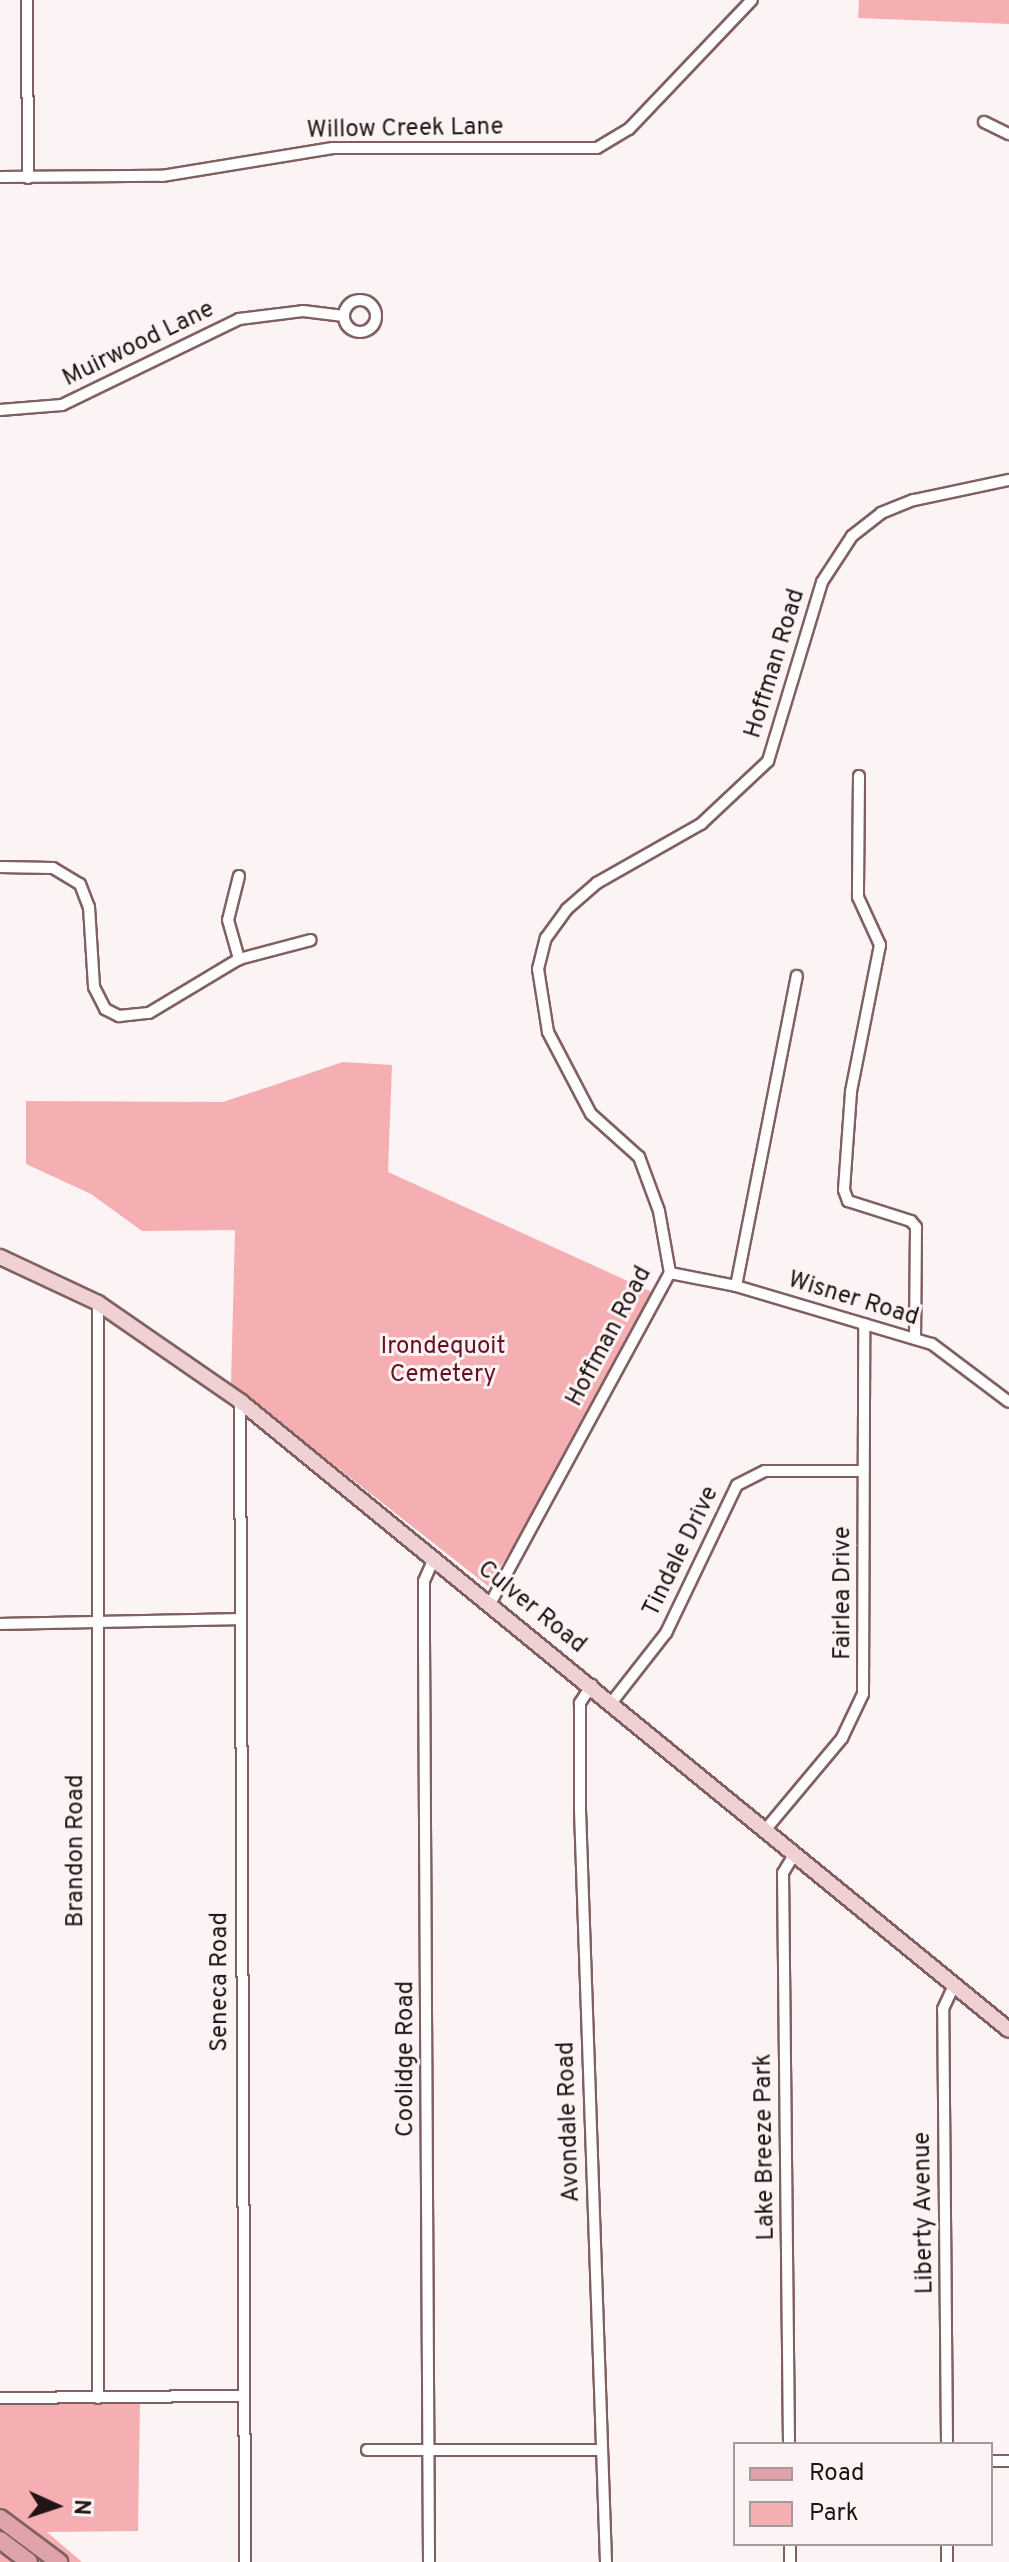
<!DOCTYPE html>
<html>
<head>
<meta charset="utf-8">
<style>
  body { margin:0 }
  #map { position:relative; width:1009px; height:2562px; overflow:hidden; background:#fcf4f4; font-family:Overpass,sans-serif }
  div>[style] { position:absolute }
  .green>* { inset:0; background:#f5afb3 }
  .roads { filter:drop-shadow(2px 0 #816062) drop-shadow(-2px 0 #816062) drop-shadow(0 2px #816062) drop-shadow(0 -2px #816062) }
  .minor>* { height:10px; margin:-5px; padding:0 5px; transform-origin:5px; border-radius:5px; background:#fff }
  .minor>.ring { margin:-5px; padding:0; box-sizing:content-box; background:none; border:10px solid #fff; border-radius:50% }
  .secondary>* { height:14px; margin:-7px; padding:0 7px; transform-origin:7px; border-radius:7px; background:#efd1d4 }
  .primary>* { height:16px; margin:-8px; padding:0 8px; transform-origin:8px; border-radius:8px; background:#dfa3a9 }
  span { translate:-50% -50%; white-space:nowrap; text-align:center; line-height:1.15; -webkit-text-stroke:6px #fcf4f4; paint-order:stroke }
  .street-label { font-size:24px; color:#211415 }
  .park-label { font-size:24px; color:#670f23 }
  .legend { position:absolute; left:733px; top:2442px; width:260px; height:104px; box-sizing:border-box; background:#fcf4f4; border:2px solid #a49a9b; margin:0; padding:10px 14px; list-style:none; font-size:24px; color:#211415 }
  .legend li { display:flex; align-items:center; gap:16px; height:40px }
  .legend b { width:40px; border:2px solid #a49a9b }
  .north { position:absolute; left:16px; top:2466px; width:80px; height:80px; -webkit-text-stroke:6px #fcf4f4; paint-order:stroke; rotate:93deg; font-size:22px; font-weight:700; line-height:32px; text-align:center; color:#211415 }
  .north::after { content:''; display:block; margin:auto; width:28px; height:36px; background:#211415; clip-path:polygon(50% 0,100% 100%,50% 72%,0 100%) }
</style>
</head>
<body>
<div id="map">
  <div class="green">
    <div style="clip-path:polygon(859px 0,1009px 0,1009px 24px,858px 18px)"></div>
    <div style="clip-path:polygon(343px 1062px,392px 1065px,388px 1172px,652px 1292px,537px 1509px,488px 1586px,231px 1384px,235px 1230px,142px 1231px,91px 1194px,26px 1164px,26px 1101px,223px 1102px)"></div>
    <div style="clip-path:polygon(0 2401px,140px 2401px,138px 2531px,47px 2532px,82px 2562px,0 2562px)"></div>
  </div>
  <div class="roads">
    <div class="minor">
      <div style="left:27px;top:0;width:178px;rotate:89.7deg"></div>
      <div style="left:984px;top:122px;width:28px;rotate:26deg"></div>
      <div style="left:0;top:177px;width:162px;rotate:-0.4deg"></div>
      <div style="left:162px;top:176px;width:173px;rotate:-9.3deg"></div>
      <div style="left:333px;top:148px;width:264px"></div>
      <div style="left:597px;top:148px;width:37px;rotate:-31deg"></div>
      <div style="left:629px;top:129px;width:178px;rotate:-46.4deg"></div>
      <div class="ring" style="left:344px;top:300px;width:22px;height:22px"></div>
      <div style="left:0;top:410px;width:62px;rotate:-4.6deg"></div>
      <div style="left:62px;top:405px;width:197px;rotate:-25.9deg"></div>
      <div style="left:239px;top:319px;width:64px;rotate:-7.1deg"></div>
      <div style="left:303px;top:311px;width:41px;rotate:7deg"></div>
      <div style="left:859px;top:776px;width:121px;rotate:90.5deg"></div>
      <div style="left:858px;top:897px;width:53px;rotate:65.4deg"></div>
      <div style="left:880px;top:945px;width:150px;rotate:101.2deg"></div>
      <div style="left:851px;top:1092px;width:98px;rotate:94.1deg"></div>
      <div style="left:844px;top:1190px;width:12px;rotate:70deg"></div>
      <div style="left:848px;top:1201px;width:66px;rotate:17.6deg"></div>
      <div style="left:911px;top:1221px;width:8px;rotate:50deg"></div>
      <div style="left:916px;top:1227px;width:112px;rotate:90.5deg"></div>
      <div style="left:0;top:867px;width:53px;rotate:1.1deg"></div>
      <div style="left:53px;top:868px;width:31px;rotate:31deg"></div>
      <div style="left:80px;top:884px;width:25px;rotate:69deg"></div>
      <div style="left:89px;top:907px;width:80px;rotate:86.4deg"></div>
      <div style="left:94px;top:987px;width:25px;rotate:63deg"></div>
      <div style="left:105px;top:1009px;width:16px;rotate:27deg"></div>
      <div style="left:119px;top:1016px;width:30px;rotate:-6deg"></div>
      <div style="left:149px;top:1013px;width:105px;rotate:-31deg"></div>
      <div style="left:239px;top:959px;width:74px;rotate:-14.8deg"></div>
      <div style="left:239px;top:876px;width:45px;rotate:104deg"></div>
      <div style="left:228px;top:920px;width:41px;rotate:74.2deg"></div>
      <div style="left:670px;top:1273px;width:67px;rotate:11.1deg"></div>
      <div style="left:736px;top:1286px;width:204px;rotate:16.5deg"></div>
      <div style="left:932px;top:1344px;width:96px;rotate:37deg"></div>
      <div style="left:736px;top:1286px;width:316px;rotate:-78.9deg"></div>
      <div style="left:240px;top:1401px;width:1161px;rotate:89.75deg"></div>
      <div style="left:490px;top:1604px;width:377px;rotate:-61.5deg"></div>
      <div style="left:670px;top:1273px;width:63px;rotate:-100.1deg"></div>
      <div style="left:659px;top:1211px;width:58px;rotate:-110.3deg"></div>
      <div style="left:639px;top:1157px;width:64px;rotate:-138.1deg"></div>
      <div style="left:591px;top:1114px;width:93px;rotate:-117.7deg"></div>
      <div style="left:548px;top:1032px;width:64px;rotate:-99deg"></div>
      <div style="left:538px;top:969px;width:32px;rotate:-76deg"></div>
      <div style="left:546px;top:938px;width:36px;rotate:-54deg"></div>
      <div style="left:567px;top:909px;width:40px;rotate:-41deg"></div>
      <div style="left:597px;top:883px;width:120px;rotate:-29.6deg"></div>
      <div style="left:701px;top:824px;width:92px;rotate:-43.2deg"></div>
      <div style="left:768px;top:761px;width:187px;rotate:-73.2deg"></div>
      <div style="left:822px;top:582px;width:55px;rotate:-56.9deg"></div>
      <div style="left:852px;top:536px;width:37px;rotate:-38deg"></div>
      <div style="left:881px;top:513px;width:35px;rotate:-22deg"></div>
      <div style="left:914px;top:500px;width:97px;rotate:-11.9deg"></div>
      <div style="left:0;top:1624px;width:239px;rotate:-1.2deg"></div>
      <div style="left:592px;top:1685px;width:22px;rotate:124deg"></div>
      <div style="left:580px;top:1703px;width:107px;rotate:90deg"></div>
      <div style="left:580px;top:1810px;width:752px;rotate:88.02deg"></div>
      <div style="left:612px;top:1702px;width:88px;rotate:-52deg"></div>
      <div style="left:666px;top:1633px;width:164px;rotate:-64.4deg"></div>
      <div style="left:737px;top:1485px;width:31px;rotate:-27deg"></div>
      <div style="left:765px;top:1471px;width:98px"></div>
      <div style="left:766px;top:1829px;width:119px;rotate:-50.1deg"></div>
      <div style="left:842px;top:1738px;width:49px;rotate:-64.5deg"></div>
      <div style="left:863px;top:1694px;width:370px;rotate:-89.8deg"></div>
      <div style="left:0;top:2398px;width:244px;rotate:-0.5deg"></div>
      <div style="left:98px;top:2398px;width:1095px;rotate:-90deg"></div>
      <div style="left:789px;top:2444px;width:571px;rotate:-90.6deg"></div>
      <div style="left:783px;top:1873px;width:23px;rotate:-59deg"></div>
      <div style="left:947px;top:2444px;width:435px;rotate:-90.5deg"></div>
      <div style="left:943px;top:2009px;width:26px;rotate:-65deg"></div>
      <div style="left:367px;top:2450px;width:235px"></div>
      <div style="left:991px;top:2461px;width:18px"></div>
      <div style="left:790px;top:2544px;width:18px;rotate:90deg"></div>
      <div style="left:947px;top:2544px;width:18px;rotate:90deg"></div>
      <div style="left:429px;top:2562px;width:924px;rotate:-90.31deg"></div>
      <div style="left:424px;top:1638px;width:57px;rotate:-90deg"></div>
      <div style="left:424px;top:1581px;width:24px;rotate:-66deg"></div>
    </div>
    <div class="secondary">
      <div style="left:0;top:1257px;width:108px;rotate:25.1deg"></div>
      <div style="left:98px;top:1303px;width:173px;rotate:34.6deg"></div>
      <div style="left:240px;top:1401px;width:993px;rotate:39.28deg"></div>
    </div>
    <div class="primary">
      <div style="left:0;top:2518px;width:74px;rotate:36.7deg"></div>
      <div style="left:0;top:2540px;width:36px;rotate:37deg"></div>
    </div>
  </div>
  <div class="street-label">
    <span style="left:405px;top:130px;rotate:-1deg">Willow Creek Lane</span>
    <span style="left:139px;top:345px;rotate:-26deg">Muirwood Lane</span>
    <span style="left:776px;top:664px;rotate:-73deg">Hoffman Road</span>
    <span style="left:853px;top:1300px;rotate:17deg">Wisner Road</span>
    <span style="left:610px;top:1337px;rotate:-62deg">Hoffman Road</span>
    <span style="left:682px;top:1552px;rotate:-64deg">Tindale Drive</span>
    <span style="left:844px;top:1593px;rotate:-90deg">Fairlea Drive</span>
    <span style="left:531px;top:1608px;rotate:39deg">Culver Road</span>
    <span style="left:77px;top:1851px;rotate:-90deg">Brandon Road</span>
    <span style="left:221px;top:1982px;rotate:-90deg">Seneca Road</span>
    <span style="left:407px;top:2059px;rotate:-90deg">Coolidge Road</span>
    <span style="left:570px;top:2122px;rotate:-92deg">Avondale Road</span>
    <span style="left:766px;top:2147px;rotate:-91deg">Lake Breeze Park</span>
    <span style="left:925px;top:2213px;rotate:-91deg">Liberty Avenue</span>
  </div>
  <div class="park-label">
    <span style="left:443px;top:1362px">Irondequoit<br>Cemetery</span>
  </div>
  <ul class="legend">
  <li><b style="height:10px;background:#dfa3a9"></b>Road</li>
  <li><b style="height:22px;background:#f5afb3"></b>Park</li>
  </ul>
  <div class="north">N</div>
</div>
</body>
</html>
